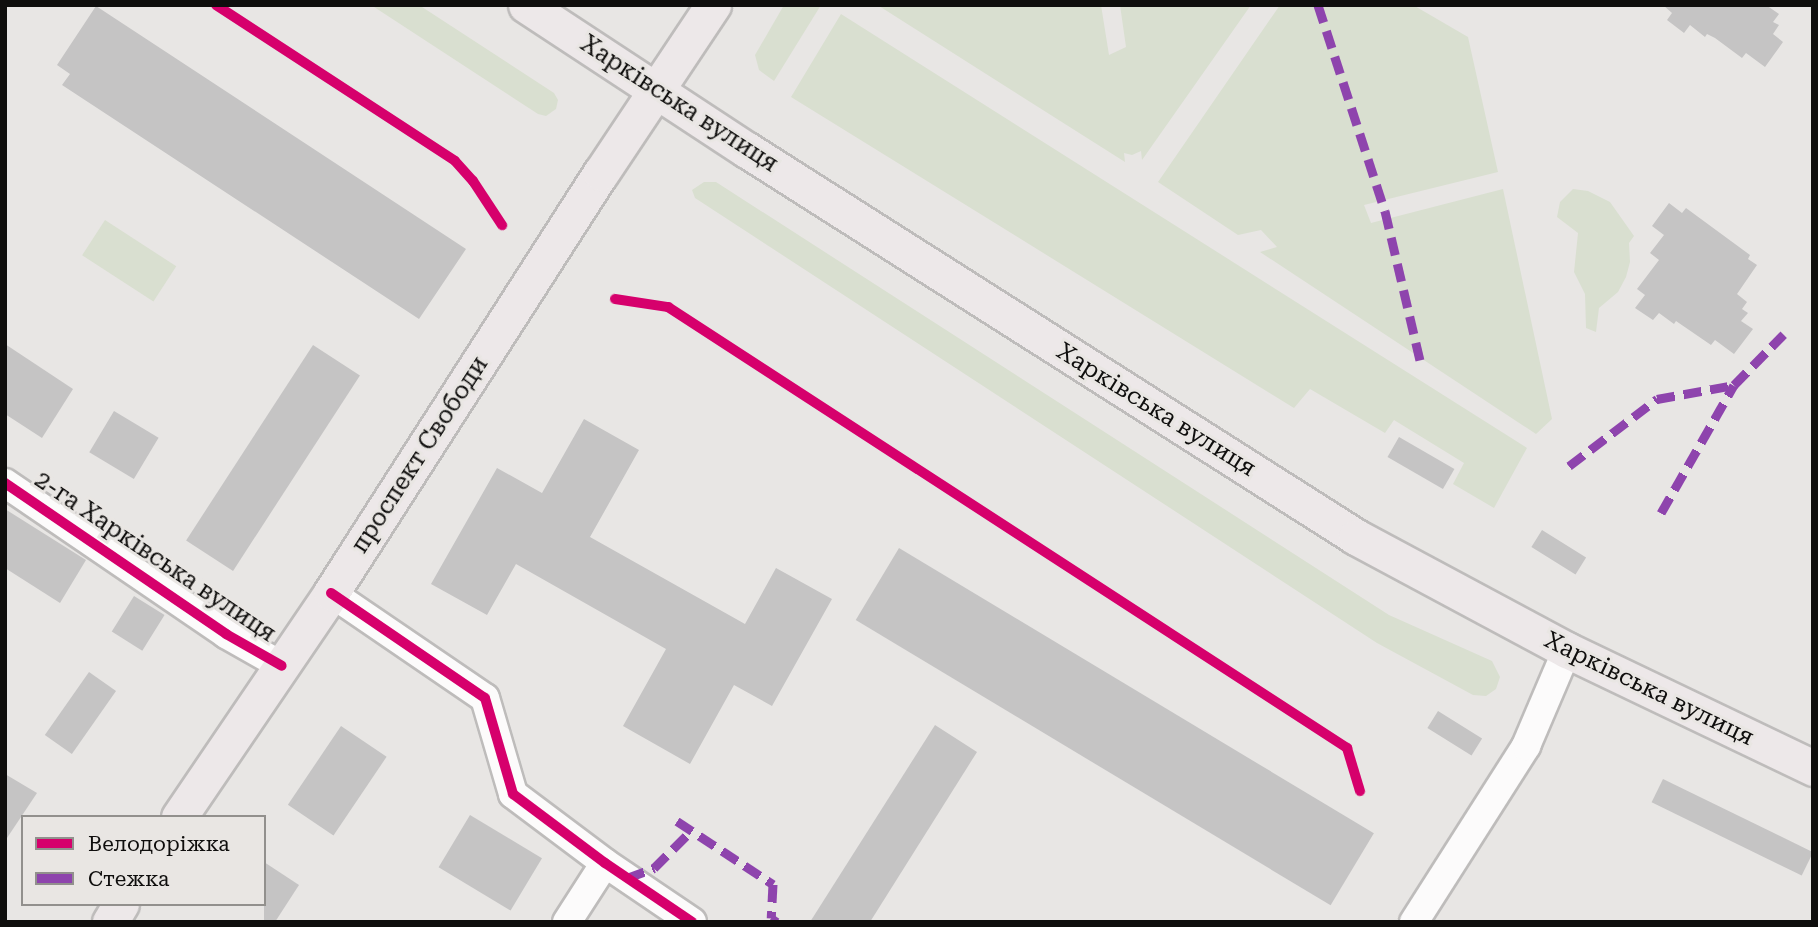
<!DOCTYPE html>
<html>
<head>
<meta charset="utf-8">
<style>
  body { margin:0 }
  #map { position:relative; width:1818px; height:927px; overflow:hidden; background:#e8e6e4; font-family:"Roboto Serif",serif }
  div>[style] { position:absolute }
  .green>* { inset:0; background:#d9dfd0; transform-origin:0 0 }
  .building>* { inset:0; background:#c5c4c4; transform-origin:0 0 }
  .roads { filter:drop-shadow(2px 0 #bebcbb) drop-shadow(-2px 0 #bebcbb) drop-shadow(0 2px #bebcbb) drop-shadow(0 -2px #bebcbb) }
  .minor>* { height:28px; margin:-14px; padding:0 14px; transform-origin:14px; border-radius:14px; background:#fcfbfb }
  .major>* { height:35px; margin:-17.5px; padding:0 17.5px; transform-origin:17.5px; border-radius:17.5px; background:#ede8e9 }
  .quiet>* { height:9px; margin-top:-4.5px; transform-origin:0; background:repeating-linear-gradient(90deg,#8e44ad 0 18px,transparent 0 27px) }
  .cycleway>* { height:10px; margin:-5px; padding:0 5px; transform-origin:5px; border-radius:5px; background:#d6006c }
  span { translate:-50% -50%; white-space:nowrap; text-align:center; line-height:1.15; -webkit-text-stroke:6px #e9e6e3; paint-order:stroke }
  .street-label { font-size:24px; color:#0f0e0d }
  .frame { position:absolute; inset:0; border:7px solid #0f0e0d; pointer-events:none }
  .legend { position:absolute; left:21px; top:815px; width:245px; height:91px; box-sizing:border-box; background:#e9e6e3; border:2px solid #92908d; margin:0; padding:9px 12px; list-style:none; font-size:21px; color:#0f0e0d }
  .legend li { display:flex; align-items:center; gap:14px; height:35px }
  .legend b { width:35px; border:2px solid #92908d }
</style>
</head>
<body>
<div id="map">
  <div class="green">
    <div style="clip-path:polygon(371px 5px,419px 5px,554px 93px,558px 100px,556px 109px,546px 116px,538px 114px)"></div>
    <div style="clip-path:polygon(784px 5px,821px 5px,774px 81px,759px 70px,755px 55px)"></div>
    <div style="clip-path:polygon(1101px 5px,1109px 55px,1126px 47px,1120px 5px,1251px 5px,1142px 160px,1141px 151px,1132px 155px,1124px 153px,1125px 162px,879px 6px)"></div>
    <div style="clip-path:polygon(1280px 5px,1413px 5px,1468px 37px,1498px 172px,1364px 205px,1371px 223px,1503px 189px,1552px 419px,1536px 434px,1260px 252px,1277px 247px,1261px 230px,1238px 235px,1158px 182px)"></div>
    <div style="clip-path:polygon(841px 14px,1527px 448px,1494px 508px,1453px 484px,1464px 463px,1394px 420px,1385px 433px,1310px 389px,1294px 408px,791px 97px)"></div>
    <div style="clip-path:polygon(704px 182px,716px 182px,1389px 615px,1492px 661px,1500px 677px,1496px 689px,1486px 696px,1473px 695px,1377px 643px,695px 198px,692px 190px)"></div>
    <div style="clip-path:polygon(1573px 189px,1588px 191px,1610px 202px,1634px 236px,1629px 243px,1630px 262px,1626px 277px,1618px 292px,1599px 308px,1596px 332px,1586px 328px,1585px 294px,1574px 272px,1578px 233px,1557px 217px,1560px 202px)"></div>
    <div style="left:105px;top:220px;width:85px;height:42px;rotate:33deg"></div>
  </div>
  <div class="building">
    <div style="clip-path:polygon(1663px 5px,1766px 5px,1779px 14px,1773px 22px,1779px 25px,1773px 34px,1783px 42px,1765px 67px,1746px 53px,1742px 58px,1715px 38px,1707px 34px,1705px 37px,1690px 25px,1684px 33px,1667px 20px,1672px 13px)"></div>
    <div style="clip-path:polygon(96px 6px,466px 249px,419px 319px,62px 85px,70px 74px,57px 65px)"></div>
    <div style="clip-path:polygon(1669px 203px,1682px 213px,1686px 208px,1750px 255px,1748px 259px,1757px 265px,1737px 294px,1747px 302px,1742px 309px,1748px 313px,1741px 321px,1753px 329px,1734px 354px,1715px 340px,1711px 345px,1676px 321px,1674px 324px,1659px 313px,1653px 320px,1635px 308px,1645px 295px,1637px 289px,1659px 260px,1650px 253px,1664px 235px,1652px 226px)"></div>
    <div style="clip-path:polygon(5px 344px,73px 389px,42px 438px,5px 414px)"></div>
    <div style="left:313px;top:345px;width:56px;height:233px;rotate:33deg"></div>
    <div style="left:114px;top:411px;width:52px;height:48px;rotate:31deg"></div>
    <div style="clip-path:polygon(584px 419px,639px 450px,590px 537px,745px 624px,776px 568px,832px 599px,772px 706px,734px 685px,690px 764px,623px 726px,666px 649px,516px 564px,487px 615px,431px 584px,497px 468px,542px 493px)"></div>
    <div style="left:1399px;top:437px;width:64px;height:23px;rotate:30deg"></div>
    <div style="clip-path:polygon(5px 509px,86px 560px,60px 603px,5px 568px)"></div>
    <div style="left:1542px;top:530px;width:52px;height:20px;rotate:32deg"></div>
    <div style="left:899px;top:548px;width:554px;height:84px;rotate:31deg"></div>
    <div style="left:134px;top:596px;width:36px;height:42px;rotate:32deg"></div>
    <div style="left:89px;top:672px;width:33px;height:77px;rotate:35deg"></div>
    <div style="left:1438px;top:711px;width:52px;height:20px;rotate:32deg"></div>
    <div style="clip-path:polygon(935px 725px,977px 752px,870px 922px,810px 922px)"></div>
    <div style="left:341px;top:726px;width:55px;height:95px;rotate:34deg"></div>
    <div style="clip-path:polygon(5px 774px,37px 793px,5px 841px)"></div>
    <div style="left:1663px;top:779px;width:167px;height:26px;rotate:26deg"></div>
    <div style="left:470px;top:815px;width:84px;height:61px;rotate:31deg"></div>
    <div style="clip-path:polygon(264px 862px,299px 885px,275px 922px,264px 922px)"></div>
  </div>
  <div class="roads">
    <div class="minor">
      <div style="left:5px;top:483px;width:268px;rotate:34.3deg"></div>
      <div style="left:226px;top:634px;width:64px;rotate:29.7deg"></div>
      <div style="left:331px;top:593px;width:186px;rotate:34.3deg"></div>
      <div style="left:485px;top:698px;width:100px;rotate:73.7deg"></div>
      <div style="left:513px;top:794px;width:115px;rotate:36.9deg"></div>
      <div style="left:605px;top:863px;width:105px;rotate:34.1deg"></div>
      <div style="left:567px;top:922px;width:70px;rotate:-57.2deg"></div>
      <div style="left:1414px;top:922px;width:209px;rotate:-57.5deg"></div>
      <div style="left:1526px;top:746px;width:104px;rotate:-66.9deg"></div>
    </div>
    <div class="major">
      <div style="left:526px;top:5px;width:264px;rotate:33.3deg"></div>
      <div style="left:747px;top:150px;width:722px;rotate:32.43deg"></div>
      <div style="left:1356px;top:537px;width:239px;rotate:28.2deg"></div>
      <div style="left:1567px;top:650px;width:273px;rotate:25.6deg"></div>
      <div style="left:179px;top:817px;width:271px;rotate:-55.8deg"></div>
      <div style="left:331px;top:593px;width:499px;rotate:-57.3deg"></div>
      <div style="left:601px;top:173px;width:202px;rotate:-56.3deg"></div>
      <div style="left:110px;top:922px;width:21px;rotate:-59deg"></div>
    </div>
  </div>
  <div class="quiet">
    <div style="left:1318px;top:5px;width:217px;rotate:72deg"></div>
    <div style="left:1385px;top:211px;width:162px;rotate:76.8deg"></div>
    <div style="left:1569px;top:466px;width:111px;rotate:-37.3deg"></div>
    <div style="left:1657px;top:399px;width:78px;rotate:-10.3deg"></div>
    <div style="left:1661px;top:513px;width:147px;rotate:-60.3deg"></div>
    <div style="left:1734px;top:385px;width:71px;rotate:-45.6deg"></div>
    <div style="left:677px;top:821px;width:115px;rotate:33.3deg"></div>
    <div style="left:773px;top:884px;width:34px;rotate:93deg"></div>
    <div style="left:771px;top:918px;width:7px;rotate:34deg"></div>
    <div style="left:627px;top:878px;width:29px;rotate:-20deg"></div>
    <div style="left:654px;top:868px;width:52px;rotate:-45deg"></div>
  </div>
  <div class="cycleway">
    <div style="left:216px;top:5px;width:285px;rotate:33.1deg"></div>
    <div style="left:455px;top:161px;width:27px;rotate:48deg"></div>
    <div style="left:473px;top:181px;width:53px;rotate:56.6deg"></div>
    <div style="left:615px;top:299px;width:54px;rotate:8.6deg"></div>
    <div style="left:668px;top:307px;width:810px;rotate:33deg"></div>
    <div style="left:1347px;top:748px;width:45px;rotate:73.2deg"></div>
    <div style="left:5px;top:483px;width:268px;rotate:34.3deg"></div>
    <div style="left:226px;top:634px;width:64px;rotate:29.7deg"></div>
    <div style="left:331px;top:593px;width:186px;rotate:34.3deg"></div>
    <div style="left:485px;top:698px;width:100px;rotate:73.7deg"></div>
    <div style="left:513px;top:794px;width:115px;rotate:36.9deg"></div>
    <div style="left:605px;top:863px;width:105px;rotate:34.1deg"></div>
  </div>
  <div class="street-label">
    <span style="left:679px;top:104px;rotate:33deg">Харківська вулиця</span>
    <span style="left:1156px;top:410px;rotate:32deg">Харківська вулиця</span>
    <span style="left:420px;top:455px;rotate:-57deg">проспект Свободи</span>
    <span style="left:155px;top:557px;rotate:34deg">2-га Харківська вулиця</span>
    <span style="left:1649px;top:689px;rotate:26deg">Харківська вулиця</span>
  </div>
  <div class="frame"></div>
  <ul class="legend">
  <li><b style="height:9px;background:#d6006c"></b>Велодоріжка</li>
  <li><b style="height:9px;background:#8e44ad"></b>Стежка</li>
  </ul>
</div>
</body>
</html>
